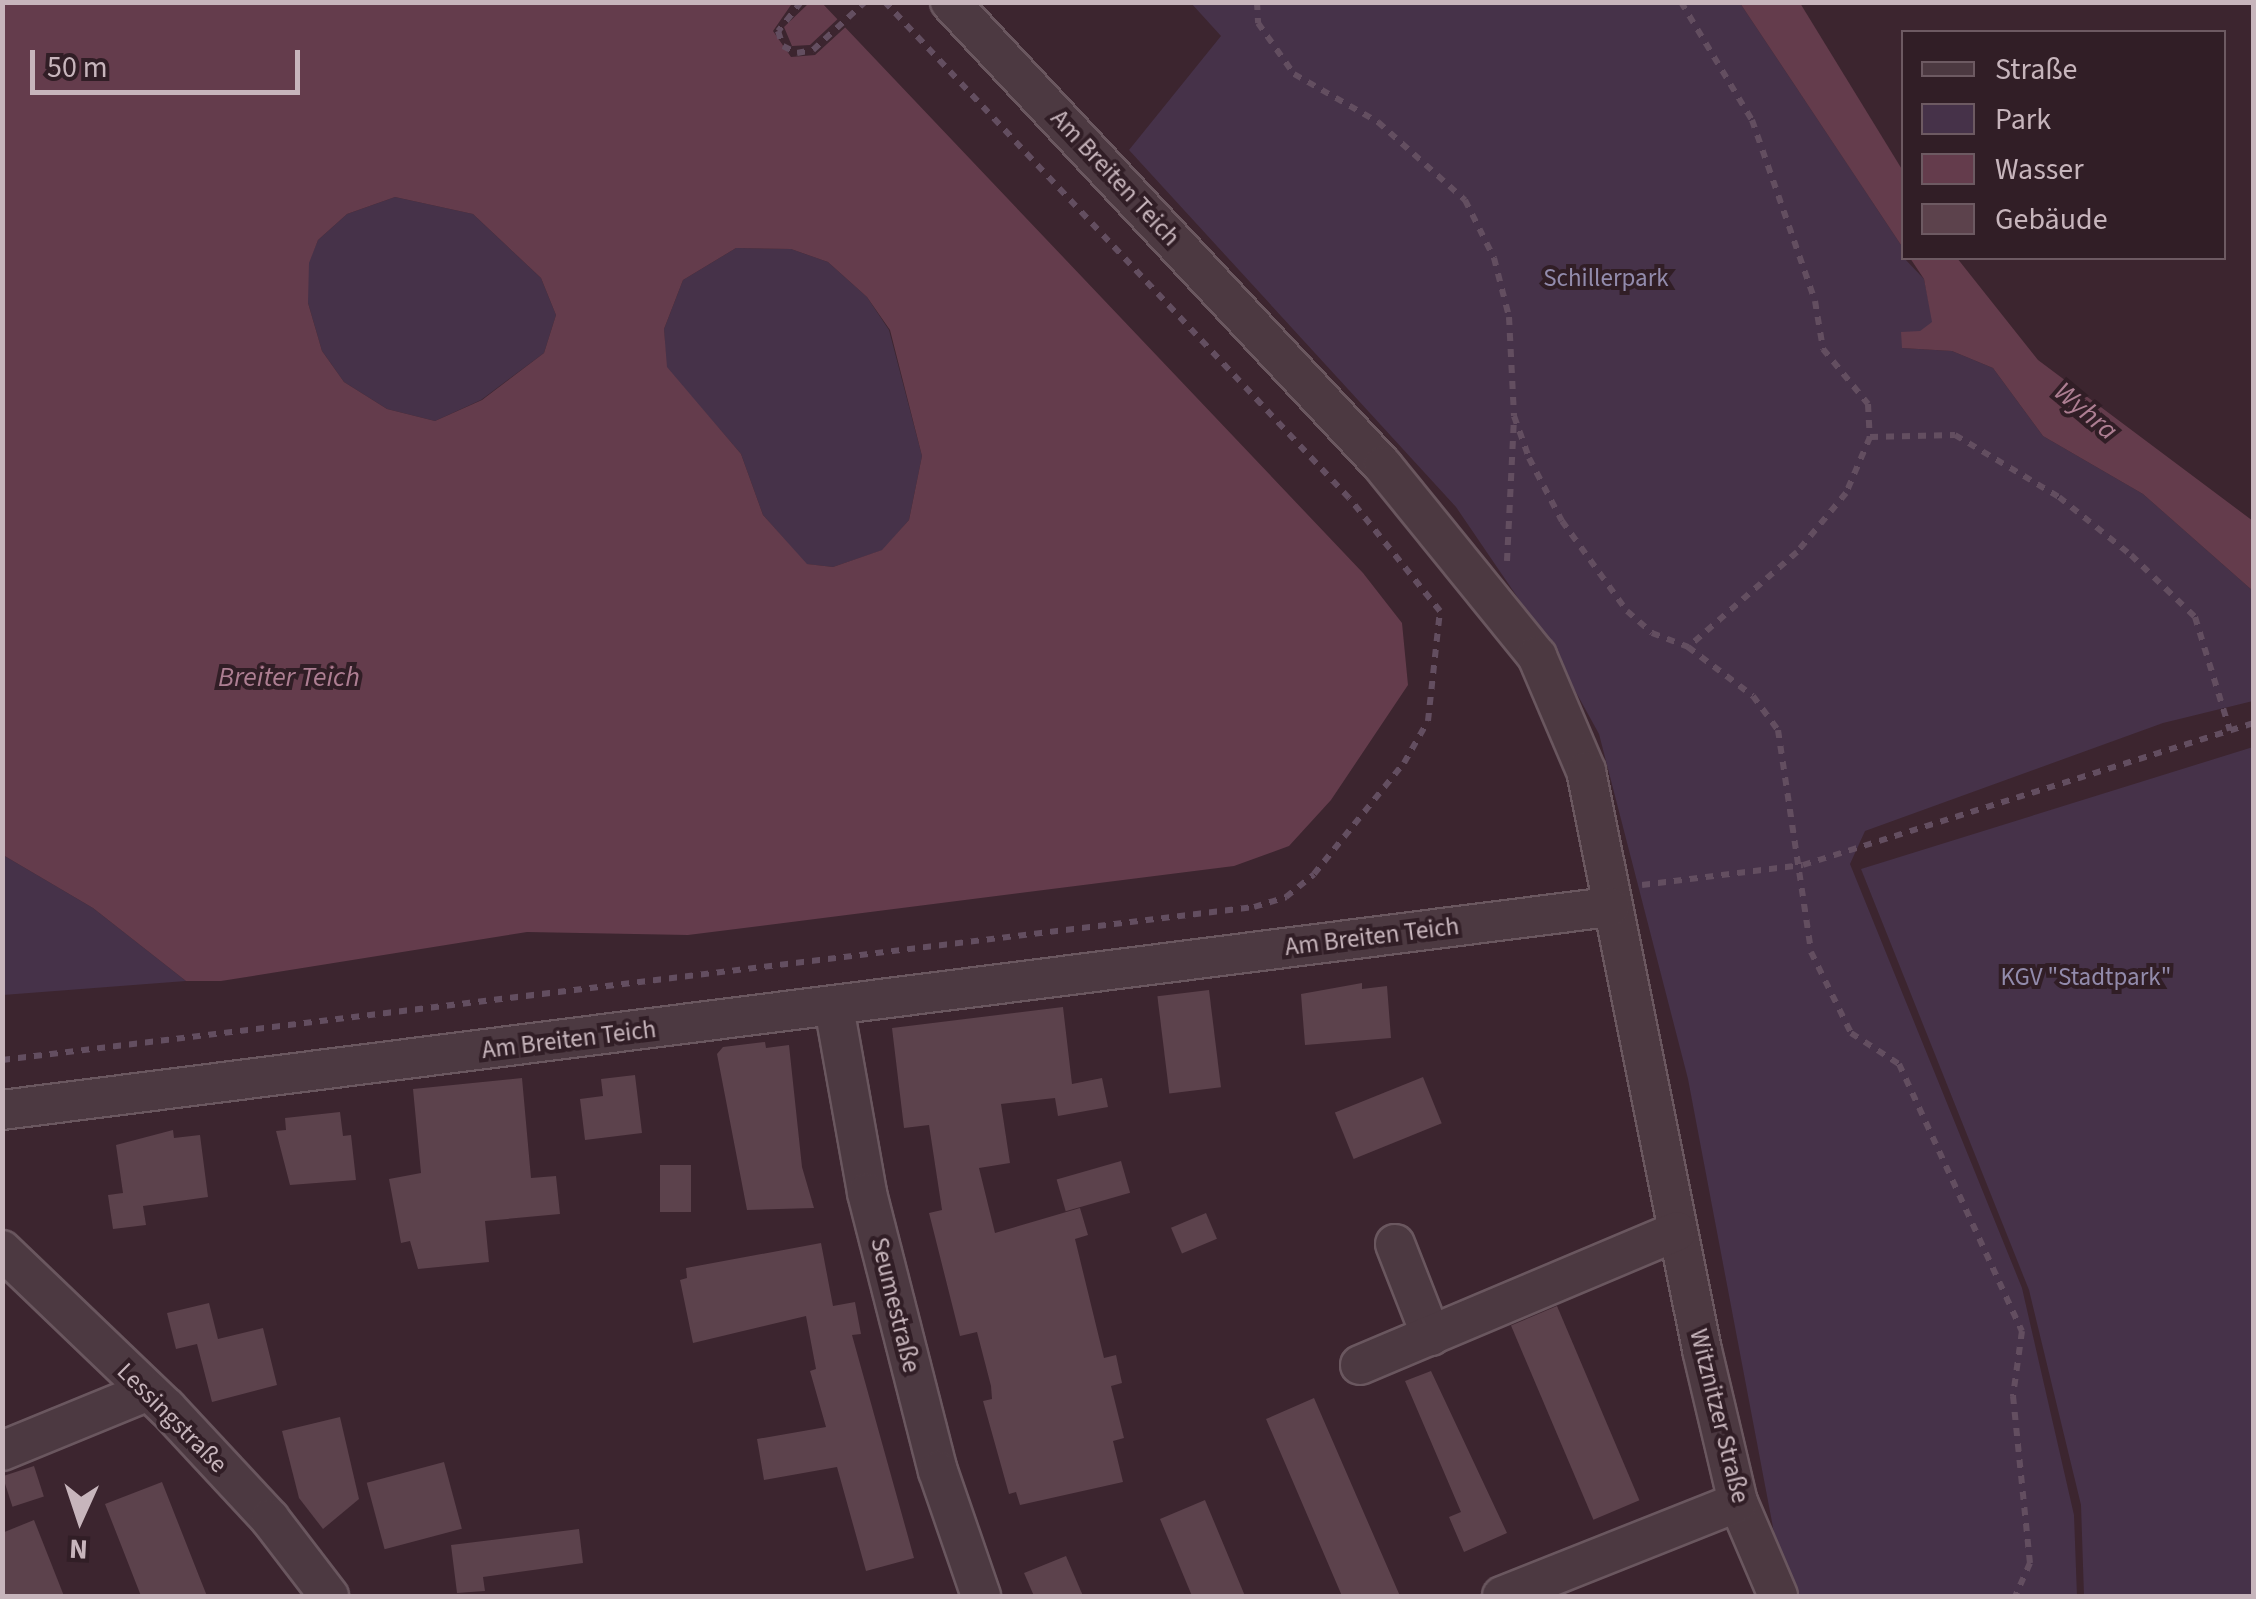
<!DOCTYPE html>
<html>
<head>
<meta charset="utf-8">
<style>
  body { margin:0 }
  #map { position:relative; width:2256px; height:1599px; overflow:hidden; background:#3c252f; font-family:"Source Sans 3",sans-serif }
  div>[style] { position:absolute }
  .green>* { inset:0; background:#463249 }
  .water>* { inset:0; background:#643c4c }
  .pier>* { inset:0; background:#3c252f }
  .building>* { inset:0; background:#5c424c; transform-origin:0 0 }
  .path>* { height:6px; margin-top:-3px; transform-origin:0; background:repeating-linear-gradient(90deg,#634e60 0 8px,transparent 0 16px) }
  .roads { filter:drop-shadow(2px 0 #6a575f) drop-shadow(-2px 0 #6a575f) drop-shadow(0 2px #6a575f) drop-shadow(0 -2px #6a575f) }
  .minor>* { height:38px; margin:-19px; padding:0 19px; transform-origin:19px; border-radius:19px; background:#4c3941 }
  span { translate:-50% -50%; white-space:nowrap; text-align:center; line-height:1.15; -webkit-text-stroke:8px #311e26; paint-order:stroke }
  .street-label { font-size:25px; color:#c7b5bc }
  .park-label { font-size:25px; color:#928bac }
  .water-label { font-size:28px; color:#ad7e92; font-style:italic }
  .frame { position:absolute; inset:0; border:5px solid #c7b5bc; pointer-events:none }
  .legend { position:absolute; left:1901px; top:30px; width:325px; height:230px; box-sizing:border-box; background:#311e26; border:2px solid #6d5a62; margin:0; padding:12px 18px; list-style:none; font-size:30px; color:#c7b5bc }
  .legend li { display:flex; align-items:center; gap:20px; height:50px }
  .legend b { width:50px; border:2px solid #6d5a62 }
  .north { position:absolute; left:30px; top:1469px; width:100px; height:100px; -webkit-text-stroke:8px #311e26; paint-order:stroke; rotate:183deg; font-size:28px; font-weight:700; line-height:40px; text-align:center; color:#c7b5bc }
  .north::after { content:''; display:block; margin:auto; width:35px; height:45px; background:#c7b5bc; clip-path:polygon(50% 0,100% 100%,50% 72%,0 100%) }
  .scale { position:absolute; left:30px; top:50px; width:270px; height:45px; box-sizing:border-box; border:5px solid #c7b5bc; border-top:0; padding-left:12px; font-size:30px; line-height:35px; white-space:nowrap; color:#c7b5bc; -webkit-text-stroke:8px #311e26; paint-order:stroke }
</style>
</head>
<body>
<div id="map">
  <div class="green">
    <div style="clip-path:polygon(1191px 3px,1740px 3px,1903px 248px,1904px 258px,1924px 279px,1933px 322px,1902px 348px,1952px 351px,1993px 368px,2043px 436px,2143px 494px,2253px 591px,2253px 701px,2163px 723px,1865px 831px,1850px 864px,2022px 1288px,2074px 1515px,2077px 1596px,1797px 1596px,1779px 1559px,1688px 1079px,1599px 734px,1550px 645px,1456px 507px,1129px 150px,1221px 36px)"></div>
    <div style="clip-path:polygon(395px 197px,473px 214px,541px 278px,556px 315px,544px 353px,481px 400px,435px 421px,387px 409px,344px 382px,322px 351px,308px 303px,308px 263px,318px 240px,347px 214px)"></div>
    <div style="clip-path:polygon(736px 248px,791px 249px,828px 262px,867px 297px,889px 330px,922px 456px,909px 520px,883px 550px,833px 567px,806px 564px,763px 515px,741px 454px,666px 367px,664px 329px,683px 280px)"></div>
    <div style="clip-path:polygon(2253px 747px,2253px 1596px,2084px 1596px,2081px 1505px,2029px 1290px,1861px 869px)"></div>
    <div style="clip-path:polygon(3px 855px,93px 908px,186px 981px,3px 995px)"></div>
  </div>
  <div class="water">
    <div style="clip-path:polygon(evenodd,3px 3px,822px 3px,1363px 573px,1402px 623px,1408px 685px,1331px 800px,1289px 846px,1234px 866px,688px 935px,527px 932px,221px 981px,186px 981px,93px 908px,3px 855px,3px 3px,395px 197px,473px 214px,541px 278px,556px 315px,544px 353px,482px 400px,435px 421px,387px 409px,344px 382px,322px 351px,308px 303px,309px 263px,318px 240px,347px 214px,395px 197px,3px 3px,736px 248px,791px 249px,828px 262px,867px 297px,890px 330px,922px 456px,909px 520px,882px 550px,833px 567px,807px 564px,763px 515px,741px 454px,667px 367px,664px 329px,683px 280px,736px 248px)"></div>
    <div style="clip-path:polygon(1740px 3px,1800px 3px,1903px 171px,1903px 248px)"></div>
    <div style="clip-path:polygon(1910px 258px,1957px 258px,2038px 360px,2253px 521px,2253px 591px,2143px 494px,2043px 436px,1993px 368px,1952px 351px,1902px 348px,1901px 332px,1920px 331px,1932px 322px,1924px 279px)"></div>
  </div>
  <div class="pier">
    <div style="clip-path:polygon(793px 2px,809px 3px,784px 27px,792px 46px,810px 45px,842px 15px,851px 22px,815px 55px,791px 57px,773px 31px)"></div>
  </div>
  <div class="building">
    <div style="clip-path:polygon(1362px 983px,1362px 989px,1387px 986px,1391px 1038px,1305px 1045px,1301px 994px)"></div>
    <div style="left:1209px;top:990px;width:98px;height:52px;rotate:83deg"></div>
    <div style="clip-path:polygon(1063px 1007px,1072px 1084px,1102px 1078px,1108px 1107px,1058px 1116px,1055px 1098px,1001px 1104px,1010px 1163px,979px 1168px,995px 1233px,1080px 1208px,1088px 1235px,1075px 1239px,1104px 1358px,1116px 1355px,1122px 1383px,1111px 1386px,1124px 1438px,1113px 1441px,1123px 1482px,1020px 1505px,1016px 1492px,1009px 1494px,983px 1401px,992px 1399px,991px 1386px,977px 1332px,960px 1336px,929px 1213px,942px 1210px,929px 1125px,904px 1128px,892px 1028px)"></div>
    <div style="clip-path:polygon(765px 1042px,766px 1048px,789px 1045px,802px 1167px,814px 1208px,747px 1210px,717px 1054px,723px 1047px)"></div>
    <div style="clip-path:polygon(635px 1075px,642px 1133px,585px 1140px,580px 1099px,603px 1096px,601px 1079px)"></div>
    <div style="left:1423px;top:1077px;width:50px;height:95px;rotate:68deg"></div>
    <div style="clip-path:polygon(522px 1078px,531px 1178px,556px 1176px,560px 1214px,485px 1221px,489px 1262px,418px 1269px,410px 1241px,401px 1243px,389px 1179px,421px 1173px,413px 1089px)"></div>
    <div style="clip-path:polygon(340px 1112px,343px 1136px,351px 1135px,356px 1180px,290px 1185px,276px 1131px,286px 1130px,285px 1118px)"></div>
    <div style="clip-path:polygon(173px 1130px,174px 1138px,200px 1135px,208px 1197px,143px 1206px,146px 1225px,113px 1229px,108px 1195px,123px 1193px,116px 1145px)"></div>
    <div style="left:1121px;top:1161px;width:33px;height:67px;rotate:74deg"></div>
    <div style="left:660px;top:1165px;width:31px;height:47px"></div>
    <div style="left:1206px;top:1213px;width:28px;height:38px;rotate:67deg"></div>
    <div style="clip-path:polygon(821px 1243px,833px 1306px,855px 1302px,861px 1334px,852px 1335px,914px 1558px,866px 1571px,837px 1467px,764px 1480px,757px 1439px,826px 1427px,810px 1371px,816px 1369px,806px 1316px,693px 1343px,680px 1280px,687px 1278px,686px 1268px)"></div>
    <div style="clip-path:polygon(209px 1303px,218px 1339px,263px 1328px,277px 1385px,212px 1402px,197px 1344px,176px 1349px,167px 1313px)"></div>
    <div style="left:1557px;top:1306px;width:211px;height:50px;rotate:67deg"></div>
    <div style="clip-path:polygon(1431px 1371px,1507px 1533px,1464px 1552px,1449px 1517px,1461px 1512px,1405px 1381px)"></div>
    <div style="clip-path:polygon(1314px 1398px,1347px 1474px,1400px 1596px,1342px 1596px,1266px 1419px)"></div>
    <div style="clip-path:polygon(340px 1417px,359px 1499px,323px 1529px,299px 1498px,282px 1431px)"></div>
    <div style="left:444px;top:1462px;width:69px;height:80px;rotate:75deg"></div>
    <div style="left:34px;top:1466px;width:32px;height:33px;rotate:72deg"></div>
    <div style="clip-path:polygon(162px 1482px,199px 1576px,207px 1596px,141px 1596px,105px 1504px)"></div>
    <div style="clip-path:polygon(1205px 1500px,1245px 1596px,1192px 1596px,1160px 1519px)"></div>
    <div style="clip-path:polygon(34px 1520px,64px 1596px,2px 1596px,2px 1533px)"></div>
    <div style="clip-path:polygon(579px 1529px,583px 1563px,483px 1577px,485px 1591px,457px 1593px,451px 1545px)"></div>
    <div style="clip-path:polygon(1066px 1556px,1083px 1596px,1034px 1596px,1024px 1573px)"></div>
  </div>
  <div class="path">
    <div style="left:801px;top:2px;width:37px;rotate:128deg"></div>
    <div style="left:778px;top:31px;width:16px;rotate:72deg"></div>
    <div style="left:783px;top:46px;width:16px;rotate:27deg"></div>
    <div style="left:797px;top:53px;width:16px;rotate:-11deg"></div>
    <div style="left:813px;top:50px;width:71px;rotate:-42.7deg"></div>
    <div style="left:1257px;top:2px;width:21px;rotate:87deg"></div>
    <div style="left:1258px;top:23px;width:62px;rotate:54.8deg"></div>
    <div style="left:1294px;top:74px;width:97px;rotate:29.7deg"></div>
    <div style="left:1378px;top:122px;width:117px;rotate:41.9deg"></div>
    <div style="left:1465px;top:200px;width:65px;rotate:63.4deg"></div>
    <div style="left:1494px;top:258px;width:61px;rotate:75.7deg"></div>
    <div style="left:1509px;top:317px;width:99px;rotate:87.1deg"></div>
    <div style="left:1514px;top:416px;width:45px;rotate:70.3deg"></div>
    <div style="left:1529px;top:458px;width:71px;rotate:62.4deg"></div>
    <div style="left:1562px;top:521px;width:111px;rotate:54.2deg"></div>
    <div style="left:1627px;top:611px;width:33px;rotate:41deg"></div>
    <div style="left:1652px;top:633px;width:39px;rotate:21deg"></div>
    <div style="left:1681px;top:2px;width:138px;rotate:59deg"></div>
    <div style="left:1752px;top:120px;width:192px;rotate:70.8deg"></div>
    <div style="left:1815px;top:301px;width:49px;rotate:80.5deg"></div>
    <div style="left:1823px;top:349px;width:71px;rotate:50.7deg"></div>
    <div style="left:1868px;top:404px;width:33px;rotate:87deg"></div>
    <div style="left:1870px;top:437px;width:61px;rotate:113.2deg"></div>
    <div style="left:1846px;top:493px;width:77px;rotate:129.7deg"></div>
    <div style="left:1797px;top:552px;width:145px;rotate:138.9deg"></div>
    <div style="left:1688px;top:647px;width:81px;rotate:37deg"></div>
    <div style="left:1753px;top:696px;width:42px;rotate:53.7deg"></div>
    <div style="left:1778px;top:730px;width:224px;rotate:81.5deg"></div>
    <div style="left:1811px;top:952px;width:90px;rotate:63.7deg"></div>
    <div style="left:1851px;top:1033px;width:57px;rotate:32.9deg"></div>
    <div style="left:1899px;top:1064px;width:294px;rotate:65.3deg"></div>
    <div style="left:2022px;top:1331px;width:66px;rotate:97.9deg"></div>
    <div style="left:2013px;top:1396px;width:168px;rotate:84.2deg"></div>
    <div style="left:2030px;top:1563px;width:36px;rotate:114deg"></div>
    <div style="left:1870px;top:437px;width:85px;rotate:-1.3deg"></div>
    <div style="left:1955px;top:435px;width:121px;rotate:30.8deg"></div>
    <div style="left:2059px;top:497px;width:92px;rotate:38.9deg"></div>
    <div style="left:2131px;top:555px;width:89px;rotate:44.1deg"></div>
    <div style="left:2195px;top:617px;width:119px;rotate:72.9deg"></div>
    <div style="left:1507px;top:561px;width:142px;rotate:-87.2deg"></div>
    <div style="left:1642px;top:885px;width:162px;rotate:-7.1deg"></div>
    <div style="left:1803px;top:865px;width:473px;rotate:-17.5deg"></div>
    <div style="left:2px;top:1060px;width:1261px;rotate:-6.97deg"></div>
    <div style="left:1254px;top:907px;width:34px;rotate:-17deg"></div>
    <div style="left:1286px;top:897px;width:36px;rotate:-39deg"></div>
    <div style="left:1314px;top:874px;width:143px;rotate:-51deg"></div>
    <div style="left:1404px;top:763px;width:48px;rotate:-60.3deg"></div>
    <div style="left:1428px;top:721px;width:111px;rotate:-83.8deg"></div>
    <div style="left:1440px;top:611px;width:145px;rotate:-128.8deg"></div>
    <div style="left:1349px;top:498px;width:679px;rotate:-133.09deg"></div>
  </div>
  <div class="roads">
    <div class="minor">
      <div style="left:950px;top:2px;width:635px;rotate:46.98deg"></div>
      <div style="left:1383px;top:466px;width:245px;rotate:51deg"></div>
      <div style="left:1537px;top:656px;width:125px;rotate:66.9deg"></div>
      <div style="left:1586px;top:771px;width:591px;rotate:78.67deg"></div>
      <div style="left:1702px;top:1350px;width:156px;rotate:76.7deg"></div>
      <div style="left:1738px;top:1502px;width:102px;rotate:66.9deg"></div>
      <div style="left:834px;top:1007px;width:189px;rotate:79.9deg"></div>
      <div style="left:867px;top:1193px;width:287px;rotate:75.7deg"></div>
      <div style="left:938px;top:1471px;width:132px;rotate:71deg"></div>
      <div style="left:2px;top:1110px;width:1621px;rotate:-7.2deg"></div>
      <div style="left:1395px;top:1244px;width:99px;rotate:68.6deg"></div>
      <div style="left:2px;top:1250px;width:228px;rotate:43.8deg"></div>
      <div style="left:167px;top:1408px;width:151px;rotate:47.1deg"></div>
      <div style="left:270px;top:1519px;width:97px;rotate:52.5deg"></div>
      <div style="left:1360px;top:1365px;width:344px;rotate:-22.9deg"></div>
      <div style="left:2px;top:1451px;width:156px;rotate:-22.3deg"></div>
      <div style="left:1502px;top:1596px;width:254px;rotate:-21.7deg"></div>
    </div>
  </div>
  <div class="street-label">
    <span style="left:1115px;top:178px;rotate:47deg">Am Breiten Teich</span>
    <span style="left:1372px;top:937px;rotate:-7deg">Am Breiten Teich</span>
    <span style="left:569px;top:1040px;rotate:-7deg">Am Breiten Teich</span>
    <span style="left:895px;top:1305px;rotate:76deg">Seumestraße</span>
    <span style="left:1719px;top:1416px;rotate:76deg">Witznitzer Straße</span>
    <span style="left:172px;top:1418px;rotate:45deg">Lessingstraße</span>
  </div>
  <div class="park-label">
    <span style="left:1606px;top:278px">Schillerpark</span>
    <span style="left:2086px;top:977px">KGV "Stadtpark"</span>
  </div>
  <div class="water-label">
    <span style="left:2086px;top:411px;rotate:40deg">Wyhra</span>
    <span style="left:289px;top:677px">Breiter Teich</span>
  </div>
  <div class="frame"></div>
  <ul class="legend">
  <li><b style="height:12px;background:#4c3941"></b>Straße</li>
  <li><b style="height:28px;background:#463249"></b>Park</li>
  <li><b style="height:28px;background:#643c4c"></b>Wasser</li>
  <li><b style="height:28px;background:#5c424c"></b>Gebäude</li>
  </ul>
  <div class="north">N</div>
  <div class="scale">50 m</div>
</div>
</body>
</html>
